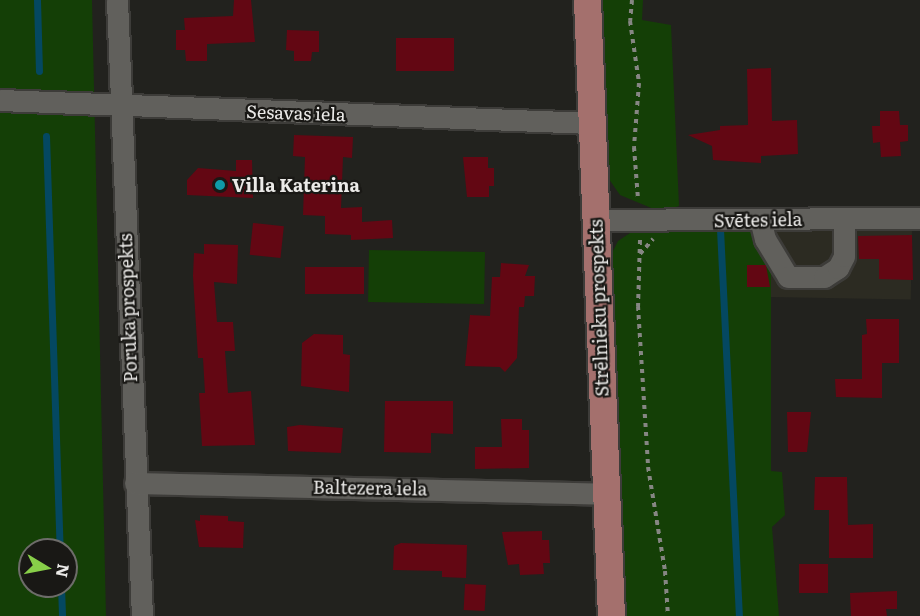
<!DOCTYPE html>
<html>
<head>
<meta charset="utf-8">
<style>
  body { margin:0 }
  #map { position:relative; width:920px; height:616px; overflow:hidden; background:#22221e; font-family:Literata,serif }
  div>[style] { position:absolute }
  .built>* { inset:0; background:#2c2b22; transform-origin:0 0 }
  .green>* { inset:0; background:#143f06; transform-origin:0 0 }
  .stream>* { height:7px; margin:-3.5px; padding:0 3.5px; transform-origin:3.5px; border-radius:3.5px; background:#044861 }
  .building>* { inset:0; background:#630713; transform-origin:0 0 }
  .path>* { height:4px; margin-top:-2px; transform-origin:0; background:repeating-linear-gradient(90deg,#868683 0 4.5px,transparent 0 9px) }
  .roads { filter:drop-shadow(2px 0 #3d3c39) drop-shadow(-2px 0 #3d3c39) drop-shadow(0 2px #3d3c39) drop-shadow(0 -2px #3d3c39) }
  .minor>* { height:21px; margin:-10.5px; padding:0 10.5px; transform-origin:10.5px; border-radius:10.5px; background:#61605c }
  .major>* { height:27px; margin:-13.5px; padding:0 13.5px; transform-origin:13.5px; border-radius:13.5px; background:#a4706d }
  .dots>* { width:16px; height:16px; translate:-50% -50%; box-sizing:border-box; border:3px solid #191815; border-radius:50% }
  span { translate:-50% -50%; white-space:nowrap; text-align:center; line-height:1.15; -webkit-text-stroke:4.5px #191815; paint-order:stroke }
  .street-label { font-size:18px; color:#ebeae8 }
  .poi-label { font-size:18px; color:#ebeae8; font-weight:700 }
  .left { translate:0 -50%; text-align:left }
  .north { position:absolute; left:18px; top:538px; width:60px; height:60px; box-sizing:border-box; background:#191815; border:2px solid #6d6c69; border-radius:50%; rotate:100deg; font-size:16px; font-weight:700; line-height:24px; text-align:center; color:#ebeae8 }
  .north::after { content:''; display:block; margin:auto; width:21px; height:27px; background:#88cf49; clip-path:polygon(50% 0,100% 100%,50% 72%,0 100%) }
</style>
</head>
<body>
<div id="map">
  <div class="built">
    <div style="left:771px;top:227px;width:141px;height:70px;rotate:1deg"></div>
  </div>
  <div class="green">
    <div style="clip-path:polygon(evenodd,0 0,92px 0,106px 616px,0 616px,0 0,30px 550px,66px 550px,66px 586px,30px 586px,30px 550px)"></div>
    <div style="clip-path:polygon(598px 0,643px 0,642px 20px,671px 25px,679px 206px,661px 212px,620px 195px,604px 172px)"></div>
    <div style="clip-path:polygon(771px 227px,771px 471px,782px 472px,785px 515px,772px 527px,779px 616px,623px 616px,608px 261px,618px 241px,633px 231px)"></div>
    <div style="left:369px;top:250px;width:116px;height:52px;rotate:1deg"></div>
  </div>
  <div class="stream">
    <div style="left:37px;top:0;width:71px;rotate:88.4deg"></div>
    <div style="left:46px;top:136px;width:414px;rotate:88.1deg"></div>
    <div style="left:720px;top:229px;width:387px;rotate:87.2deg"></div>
    <div style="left:61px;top:586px;width:30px;rotate:88deg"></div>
  </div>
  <div class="building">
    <div style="clip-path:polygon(234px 0,251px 0,255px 42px,207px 44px,207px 61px,186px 61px,185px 50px,176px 50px,176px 30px,185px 30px,184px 18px,233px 16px)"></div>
    <div style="clip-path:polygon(287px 30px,319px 31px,319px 52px,312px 52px,311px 61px,294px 61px,294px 51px,286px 50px)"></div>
    <div style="left:396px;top:38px;width:58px;height:33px"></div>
    <div style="clip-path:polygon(771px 68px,772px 121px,797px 120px,798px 154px,761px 156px,761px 163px,713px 160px,712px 146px,688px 135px,720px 130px,720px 126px,748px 125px,747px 69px)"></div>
    <div style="clip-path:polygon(880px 111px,899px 111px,900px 125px,908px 125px,908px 141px,900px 142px,901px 156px,881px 157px,880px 142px,873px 143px,872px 126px,880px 126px)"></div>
    <div style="clip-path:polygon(294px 135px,353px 137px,352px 158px,343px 157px,341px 208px,362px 207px,362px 222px,392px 220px,393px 238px,351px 240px,351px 235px,325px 234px,325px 216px,303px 215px,305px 157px,293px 156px)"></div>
    <div style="clip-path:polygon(463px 157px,488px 157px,488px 168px,494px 168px,494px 186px,489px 186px,489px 197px,467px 197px)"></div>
    <div style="clip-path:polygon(236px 160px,252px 160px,253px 198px,187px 195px,187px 180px,198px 168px,236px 171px)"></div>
    <div style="left:253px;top:223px;width:31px;height:32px;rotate:6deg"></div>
    <div style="clip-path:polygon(912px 235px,913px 280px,879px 279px,879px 259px,859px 259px,858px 236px)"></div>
    <div style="clip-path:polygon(204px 244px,238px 245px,237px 284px,214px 282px,217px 322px,233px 322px,235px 351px,225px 351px,228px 393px,251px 391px,255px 445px,202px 446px,199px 393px,205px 393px,203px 358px,198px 358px,193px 276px,194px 253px,204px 254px)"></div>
    <div style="clip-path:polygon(501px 263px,529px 265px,525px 276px,535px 276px,534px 296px,525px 296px,524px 307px,519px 307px,517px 358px,505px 372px,500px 367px,465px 366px,470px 315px,490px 316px,492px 277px,500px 277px)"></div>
    <div style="clip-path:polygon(747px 265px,766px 265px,770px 287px,747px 287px)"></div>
    <div style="left:305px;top:267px;width:59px;height:27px"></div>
    <div style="clip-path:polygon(866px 319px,899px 319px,899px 363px,882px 363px,882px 398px,836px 397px,835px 379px,862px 379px,862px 335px,867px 334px)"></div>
    <div style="clip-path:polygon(314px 334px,343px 335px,343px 354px,350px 355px,349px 392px,301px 386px,302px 343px)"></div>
    <div style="clip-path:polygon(385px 401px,453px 401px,453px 434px,431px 433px,431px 453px,384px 452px)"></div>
    <div style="clip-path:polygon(787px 412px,811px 412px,807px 452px,788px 452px)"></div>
    <div style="clip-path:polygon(501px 419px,522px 419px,522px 430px,529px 430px,529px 468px,475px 469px,475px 447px,502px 447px)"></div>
    <div style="clip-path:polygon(300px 425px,343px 428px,341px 453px,288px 451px,287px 427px)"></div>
    <div style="clip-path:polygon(815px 477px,847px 477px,848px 525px,873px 524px,873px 558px,829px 558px,829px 510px,814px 510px)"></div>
    <div style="clip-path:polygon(200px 515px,228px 516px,228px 521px,244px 522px,243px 548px,199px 547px,195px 520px,200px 521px)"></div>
    <div style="clip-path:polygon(542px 531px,542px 540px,549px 540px,550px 563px,543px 563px,544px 574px,520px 575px,519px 564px,508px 565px,502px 532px)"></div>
    <div style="clip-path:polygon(401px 543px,467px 545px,466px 578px,442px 577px,442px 571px,393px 570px,394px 546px)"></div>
    <div style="left:828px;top:564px;width:29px;height:29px;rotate:90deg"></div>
    <div style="left:465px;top:584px;width:21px;height:26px;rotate:3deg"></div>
    <div style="clip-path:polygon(897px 591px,897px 609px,886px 609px,887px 616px,851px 616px,850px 593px)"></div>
  </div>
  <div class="path">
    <div style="left:632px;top:0;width:21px;rotate:95deg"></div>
    <div style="left:630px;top:21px;width:63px;rotate:81.7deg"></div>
    <div style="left:639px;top:83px;width:64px;rotate:94.5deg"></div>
    <div style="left:634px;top:147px;width:52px;rotate:85.6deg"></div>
    <div style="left:640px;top:240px;width:66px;rotate:91.7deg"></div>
    <div style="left:638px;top:306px;width:161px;rotate:86.4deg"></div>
    <div style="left:648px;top:467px;width:105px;rotate:80.7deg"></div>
    <div style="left:665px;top:571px;width:45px;rotate:86.2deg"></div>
    <div style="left:640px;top:254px;width:20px;rotate:-49deg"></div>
  </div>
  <div class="roads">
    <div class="minor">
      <div style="left:117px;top:0;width:617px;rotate:87.68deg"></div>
      <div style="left:0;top:100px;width:591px;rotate:2.23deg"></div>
      <div style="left:760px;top:219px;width:21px;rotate:76deg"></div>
      <div style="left:765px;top:239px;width:44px;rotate:58.8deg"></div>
      <div style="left:788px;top:277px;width:36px"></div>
      <div style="left:824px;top:277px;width:17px;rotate:-33deg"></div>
      <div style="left:838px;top:268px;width:13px;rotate:-63deg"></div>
      <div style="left:844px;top:256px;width:37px;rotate:-90deg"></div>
      <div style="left:596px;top:220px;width:324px;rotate:-0.4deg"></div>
      <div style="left:135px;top:483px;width:471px;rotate:1.3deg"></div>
    </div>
    <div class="major">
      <div style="left:587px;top:0;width:616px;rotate:87.77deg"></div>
    </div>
  </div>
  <div class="dots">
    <div style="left:220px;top:185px;background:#0f9aa8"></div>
  </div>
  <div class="street-label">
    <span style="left:296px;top:113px;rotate:2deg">Sesavas iela</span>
    <span style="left:758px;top:220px;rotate:-1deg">Svētes iela</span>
    <span style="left:128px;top:308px;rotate:-92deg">Poruka prospekts</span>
    <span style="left:599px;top:308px;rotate:-92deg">Strēlnieku prospekts</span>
    <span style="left:370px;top:488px;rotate:1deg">Baltezera iela</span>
  </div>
  <div class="poi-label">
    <span class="left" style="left:232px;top:185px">Villa Katerina</span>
  </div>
  <div class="north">N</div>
</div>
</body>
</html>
